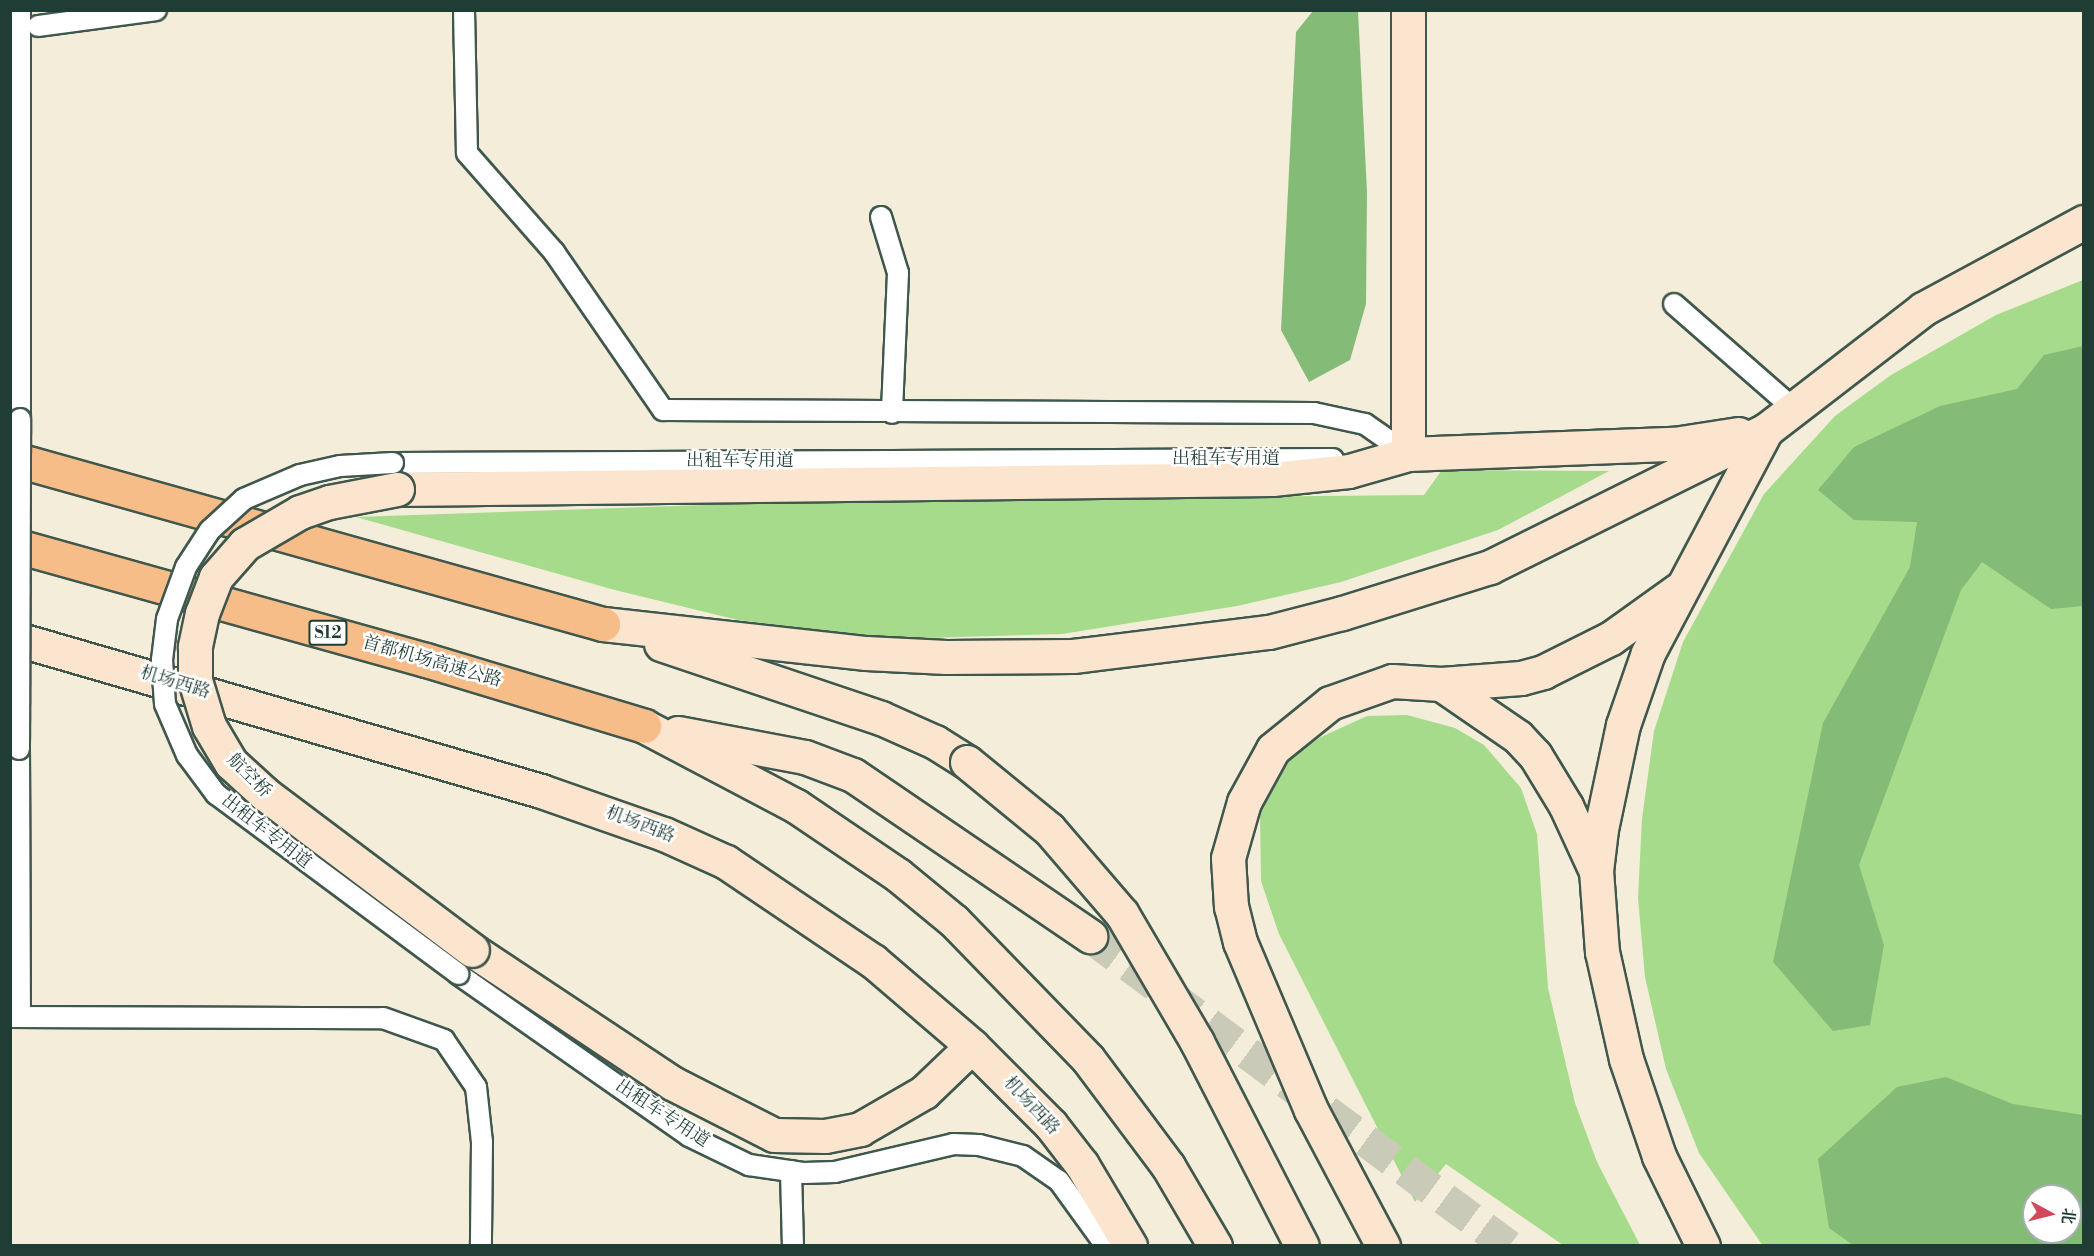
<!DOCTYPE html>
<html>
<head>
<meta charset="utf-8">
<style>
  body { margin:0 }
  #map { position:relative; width:2094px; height:1256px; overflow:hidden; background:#f3edd9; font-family:"Libre Bodoni","Noto Serif SC",serif }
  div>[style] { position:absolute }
  .green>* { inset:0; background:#a6db8b }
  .forest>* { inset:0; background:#84bb77 }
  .secondary-tunnel>* { height:33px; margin-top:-16.5px; transform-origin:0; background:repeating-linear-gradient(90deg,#c9cab8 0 33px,transparent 0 49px) }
  .roads { filter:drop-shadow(2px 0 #3f574d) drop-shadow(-2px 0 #3f574d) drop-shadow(0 2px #3f574d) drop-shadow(0 -2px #3f574d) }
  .lane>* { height:20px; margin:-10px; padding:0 10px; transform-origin:10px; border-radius:10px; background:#fff }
  .secondary>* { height:33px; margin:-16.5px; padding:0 16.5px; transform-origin:16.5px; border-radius:16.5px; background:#fce5cf }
  .highway>* { height:33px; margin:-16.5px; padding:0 16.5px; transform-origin:16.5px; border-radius:16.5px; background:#f7bd88 }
  .bridges { filter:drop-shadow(2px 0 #3f574d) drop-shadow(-2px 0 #3f574d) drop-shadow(0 2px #3f574d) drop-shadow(0 -2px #3f574d) }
  .lane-bridge>* { height:20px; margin:-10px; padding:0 10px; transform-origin:10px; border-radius:10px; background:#fff }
  .secondary-bridge>* { height:33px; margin:-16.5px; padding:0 16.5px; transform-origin:16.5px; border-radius:16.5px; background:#fce5cf }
  span { translate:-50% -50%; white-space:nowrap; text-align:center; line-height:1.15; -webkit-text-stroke:5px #fff; paint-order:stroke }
  .shield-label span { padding:2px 4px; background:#fff; border:2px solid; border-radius:4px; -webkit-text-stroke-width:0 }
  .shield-label { font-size:16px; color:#1f3d34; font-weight:700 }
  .street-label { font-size:18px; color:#1f3d34 }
  .frame { position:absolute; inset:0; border:12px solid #1f3d34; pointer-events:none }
  .north { position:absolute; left:2022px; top:1184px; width:60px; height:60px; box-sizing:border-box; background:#fff; border:2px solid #a5b1ae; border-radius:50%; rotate:97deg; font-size:16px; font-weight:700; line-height:24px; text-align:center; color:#1f3d34 }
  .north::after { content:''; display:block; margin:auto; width:21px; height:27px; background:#d1495b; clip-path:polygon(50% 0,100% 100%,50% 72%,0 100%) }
</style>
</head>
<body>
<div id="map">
  <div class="green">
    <div style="clip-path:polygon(evenodd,2083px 280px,2083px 1245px,1763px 1246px,1699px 1153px,1666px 1069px,1645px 977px,1638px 898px,1642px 819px,1654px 731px,1683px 642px,1764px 494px,1835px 416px,1891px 375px,1996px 315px,2083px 280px,2034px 1196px,2070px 1196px,2070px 1232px,2034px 1232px,2034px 1196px)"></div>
    <div style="clip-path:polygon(1442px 470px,1609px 471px,1498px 530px,1341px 582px,1237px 606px,1062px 634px,892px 639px,738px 620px,615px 590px,356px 517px,821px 501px,1424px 495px)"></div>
    <div style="clip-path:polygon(1407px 715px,1455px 728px,1484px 745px,1521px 788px,1537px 834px,1548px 988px,1575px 1103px,1597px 1162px,1640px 1245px,1563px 1245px,1446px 1164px,1415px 1202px,1279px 934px,1261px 881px,1260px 814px,1291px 757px,1321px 737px,1367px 716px)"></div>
  </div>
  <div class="forest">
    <div style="clip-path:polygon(1313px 11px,1358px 11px,1367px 192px,1366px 304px,1350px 360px,1309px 382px,1281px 330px,1296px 32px)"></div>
    <div style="clip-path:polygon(2083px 346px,2083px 606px,2051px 609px,1982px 562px,1961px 590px,1859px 865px,1884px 945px,1870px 1025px,1833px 1031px,1773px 962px,1823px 723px,1910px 567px,1917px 522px,1854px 520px,1818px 490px,1854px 447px,1940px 406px,2017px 389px,2044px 355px)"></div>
    <div style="clip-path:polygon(evenodd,1946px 1077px,2013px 1104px,2083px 1115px,2083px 1245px,1853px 1245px,1829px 1228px,1818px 1159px,1897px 1087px,1946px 1077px,2034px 1196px,2070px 1196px,2070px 1232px,2034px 1232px,2034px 1196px)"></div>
  </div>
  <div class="secondary-tunnel">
    <div style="left:1090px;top:936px;width:521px;rotate:36.5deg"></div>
  </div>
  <div class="roads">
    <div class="lane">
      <div style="left:464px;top:10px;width:143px;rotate:88.8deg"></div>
      <div style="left:467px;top:153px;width:132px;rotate:48.7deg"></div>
      <div style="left:554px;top:252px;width:192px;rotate:55.4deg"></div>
      <div style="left:663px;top:410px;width:651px;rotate:0.26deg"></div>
      <div style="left:1314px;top:413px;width:52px;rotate:12.2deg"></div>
      <div style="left:1365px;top:424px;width:52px;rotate:34.9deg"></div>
      <div style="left:38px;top:26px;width:119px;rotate:-7.7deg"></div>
      <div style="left:881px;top:217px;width:59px;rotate:73.1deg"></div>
      <div style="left:898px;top:273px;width:140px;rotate:92.5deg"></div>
      <div style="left:1674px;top:304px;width:159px;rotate:41.2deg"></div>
      <div style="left:20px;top:419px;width:409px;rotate:-90deg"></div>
      <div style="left:393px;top:463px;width:940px;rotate:-0.24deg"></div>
      <div style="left:19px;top:749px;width:268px;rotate:89.8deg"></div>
      <div style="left:458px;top:974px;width:282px;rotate:35deg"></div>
      <div style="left:689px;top:1136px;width:67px;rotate:25.8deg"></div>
      <div style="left:749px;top:1165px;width:56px;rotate:8.3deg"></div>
      <div style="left:804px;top:1173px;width:31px;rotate:-2deg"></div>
      <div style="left:835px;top:1172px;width:121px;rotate:-13.3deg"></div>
      <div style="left:953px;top:1144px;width:26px;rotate:2deg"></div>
      <div style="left:979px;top:1145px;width:45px;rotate:14deg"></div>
      <div style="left:1023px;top:1156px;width:44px;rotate:34.8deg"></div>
      <div style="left:1059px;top:1181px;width:80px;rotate:54.1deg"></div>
      <div style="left:10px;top:1017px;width:373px;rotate:0.2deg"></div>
      <div style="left:383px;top:1018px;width:65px;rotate:19.8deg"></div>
      <div style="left:444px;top:1040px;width:57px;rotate:55.8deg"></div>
      <div style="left:476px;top:1087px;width:55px;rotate:83.8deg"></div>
      <div style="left:482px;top:1142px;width:104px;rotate:90.6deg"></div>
      <div style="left:791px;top:1171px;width:75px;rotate:88.5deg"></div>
    </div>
    <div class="secondary">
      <div style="left:1408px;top:454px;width:444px;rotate:-90deg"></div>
      <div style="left:397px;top:489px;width:875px;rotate:-0.65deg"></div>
      <div style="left:1272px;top:479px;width:77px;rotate:-5.9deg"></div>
      <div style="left:1349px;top:471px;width:61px;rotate:-16.1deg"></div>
      <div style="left:1408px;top:454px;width:266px;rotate:-2.2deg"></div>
      <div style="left:1674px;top:444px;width:65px;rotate:-8.9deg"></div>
      <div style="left:603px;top:624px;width:265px;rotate:6.3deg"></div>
      <div style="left:866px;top:653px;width:80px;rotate:2.9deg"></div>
      <div style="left:946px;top:657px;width:127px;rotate:-0.5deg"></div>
      <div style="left:1073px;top:656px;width:197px;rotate:-7deg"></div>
      <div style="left:1269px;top:632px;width:75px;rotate:-14.6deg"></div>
      <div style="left:1342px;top:613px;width:155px;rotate:-17.3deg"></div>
      <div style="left:1490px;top:567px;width:308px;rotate:-26.4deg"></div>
      <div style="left:1766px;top:430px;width:198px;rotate:-37.6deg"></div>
      <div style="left:1923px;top:309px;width:183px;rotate:-28.4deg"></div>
      <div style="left:10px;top:637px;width:553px;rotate:16.17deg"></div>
      <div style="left:541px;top:791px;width:130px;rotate:19.3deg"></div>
      <div style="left:664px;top:834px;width:68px;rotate:24.3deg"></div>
      <div style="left:726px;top:862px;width:177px;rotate:34deg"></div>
      <div style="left:873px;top:961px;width:130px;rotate:40.6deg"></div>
      <div style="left:972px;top:1046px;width:112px;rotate:45deg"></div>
      <div style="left:1051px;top:1125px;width:51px;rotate:52.2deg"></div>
      <div style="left:1082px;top:1165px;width:94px;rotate:59.3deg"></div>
      <div style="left:661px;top:644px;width:232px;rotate:18.6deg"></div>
      <div style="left:881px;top:718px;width:59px;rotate:24deg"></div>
      <div style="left:935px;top:742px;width:38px;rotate:32deg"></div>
      <div style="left:1441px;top:684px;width:93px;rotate:34.5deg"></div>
      <div style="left:1518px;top:737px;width:25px;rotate:47deg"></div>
      <div style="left:1535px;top:755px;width:60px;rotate:58.7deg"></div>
      <div style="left:1566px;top:806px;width:69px;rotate:65.3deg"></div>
      <div style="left:644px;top:726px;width:172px;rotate:27.8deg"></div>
      <div style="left:796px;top:806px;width:123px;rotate:34.1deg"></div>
      <div style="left:898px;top:875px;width:72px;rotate:39.4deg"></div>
      <div style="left:954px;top:921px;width:192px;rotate:45.8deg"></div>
      <div style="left:1088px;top:1059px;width:134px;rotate:53.2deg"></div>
      <div style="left:1168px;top:1166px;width:93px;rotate:59.6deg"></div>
      <div style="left:678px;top:733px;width:129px;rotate:10.7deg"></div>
      <div style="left:805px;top:757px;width:51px;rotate:20.6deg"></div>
      <div style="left:853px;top:775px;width:287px;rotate:34.2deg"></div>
      <div style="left:472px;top:950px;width:240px;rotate:33.6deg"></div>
      <div style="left:672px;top:1083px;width:114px;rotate:27deg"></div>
      <div style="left:774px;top:1135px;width:51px;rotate:1.1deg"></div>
      <div style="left:825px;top:1136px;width:36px;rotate:-11deg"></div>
      <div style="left:860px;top:1129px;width:74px;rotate:-30deg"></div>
      <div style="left:924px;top:1092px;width:66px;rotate:-43.8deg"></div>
      <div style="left:1383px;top:1246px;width:154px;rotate:-117.9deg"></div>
      <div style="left:1311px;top:1110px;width:182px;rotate:-112.9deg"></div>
      <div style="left:1240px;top:942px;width:36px;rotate:-104deg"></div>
      <div style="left:1231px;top:907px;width:49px;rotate:-93.5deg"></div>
      <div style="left:1228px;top:858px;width:58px;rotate:-74.1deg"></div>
      <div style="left:1244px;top:802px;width:60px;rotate:-61.3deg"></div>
      <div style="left:1273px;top:749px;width:73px;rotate:-38.9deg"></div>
      <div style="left:1330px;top:703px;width:66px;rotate:-19.5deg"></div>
      <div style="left:1392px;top:681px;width:49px;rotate:3.5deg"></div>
      <div style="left:1441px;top:684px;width:80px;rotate:-4.3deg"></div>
      <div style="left:1521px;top:678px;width:23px;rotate:-15deg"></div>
      <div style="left:1543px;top:672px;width:76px;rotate:-26.6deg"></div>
      <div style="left:1611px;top:638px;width:82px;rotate:-35.6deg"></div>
      <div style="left:1703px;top:1246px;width:100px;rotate:-116.1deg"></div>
      <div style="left:1659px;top:1156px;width:102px;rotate:-108.8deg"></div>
      <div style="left:1626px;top:1059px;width:110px;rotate:-102.6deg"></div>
      <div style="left:1602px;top:952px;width:81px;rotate:-94.2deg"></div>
      <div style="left:1596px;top:871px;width:42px;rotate:-83.2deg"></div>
      <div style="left:1601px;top:829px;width:106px;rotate:-78.1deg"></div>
      <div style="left:1623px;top:725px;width:76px;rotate:-70.9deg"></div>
      <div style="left:1648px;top:653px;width:252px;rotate:-62.1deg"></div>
    </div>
    <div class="highway">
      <div style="left:10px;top:458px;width:616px;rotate:15.64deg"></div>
      <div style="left:10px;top:544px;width:432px;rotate:15.6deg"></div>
      <div style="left:426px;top:660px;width:228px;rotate:16.8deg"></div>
    </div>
  </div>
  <div class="bridges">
    <div class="lane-bridge">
      <div style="left:393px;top:463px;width:53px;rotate:176.8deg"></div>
      <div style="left:340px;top:466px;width:41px;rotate:167.3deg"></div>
      <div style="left:300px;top:475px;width:61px;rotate:156.8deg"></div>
      <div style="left:244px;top:499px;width:46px;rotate:137.6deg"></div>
      <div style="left:210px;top:530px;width:44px;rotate:123deg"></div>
      <div style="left:186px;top:567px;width:55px;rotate:110.1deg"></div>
      <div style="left:167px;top:619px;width:41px;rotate:97deg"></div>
      <div style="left:162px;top:660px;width:44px;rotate:86.1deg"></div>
      <div style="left:165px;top:704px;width:56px;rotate:66.7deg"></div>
      <div style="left:187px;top:755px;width:49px;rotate:53.4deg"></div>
      <div style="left:216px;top:794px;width:302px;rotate:36.6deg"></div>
      <div style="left:19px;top:749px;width:330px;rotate:-89.8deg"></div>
    </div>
    <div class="secondary-bridge">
      <div style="left:397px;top:489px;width:69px;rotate:169.2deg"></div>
      <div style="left:329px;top:502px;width:31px;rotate:161deg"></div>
      <div style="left:300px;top:512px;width:64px;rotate:149.8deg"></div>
      <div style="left:245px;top:544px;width:44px;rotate:131.3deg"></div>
      <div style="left:216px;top:577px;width:39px;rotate:111deg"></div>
      <div style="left:202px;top:613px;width:35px;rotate:102deg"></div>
      <div style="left:195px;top:647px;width:33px;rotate:90deg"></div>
      <div style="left:195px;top:680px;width:48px;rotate:73.1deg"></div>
      <div style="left:209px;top:726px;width:43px;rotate:59.3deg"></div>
      <div style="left:231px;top:763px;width:46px;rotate:42.4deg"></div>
      <div style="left:265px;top:794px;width:259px;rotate:37deg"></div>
      <div style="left:967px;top:762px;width:106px;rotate:39.3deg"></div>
      <div style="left:1049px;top:829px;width:112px;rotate:49.3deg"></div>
      <div style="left:1122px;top:914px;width:148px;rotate:59.6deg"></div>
      <div style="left:1197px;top:1042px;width:229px;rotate:62.8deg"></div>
    </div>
  </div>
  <div class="shield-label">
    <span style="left:328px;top:633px">S12</span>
  </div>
  <div class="street-label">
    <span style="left:1226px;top:459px">出租车专用道</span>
    <span style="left:740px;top:461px">出租车专用道</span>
    <span style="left:432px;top:662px;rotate:16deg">首都机场高速公路</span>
    <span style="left:175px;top:683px;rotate:17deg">机场西路</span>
    <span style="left:249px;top:776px;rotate:45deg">航空桥</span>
    <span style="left:640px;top:825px;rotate:21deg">机场西路</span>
    <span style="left:266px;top:832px;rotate:38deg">出租车专用道</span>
    <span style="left:1031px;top:1106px;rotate:47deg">机场西路</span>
    <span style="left:662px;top:1114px;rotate:33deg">出租车专用道</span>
  </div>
  <div class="frame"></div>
  <div class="north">北</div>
</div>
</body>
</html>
